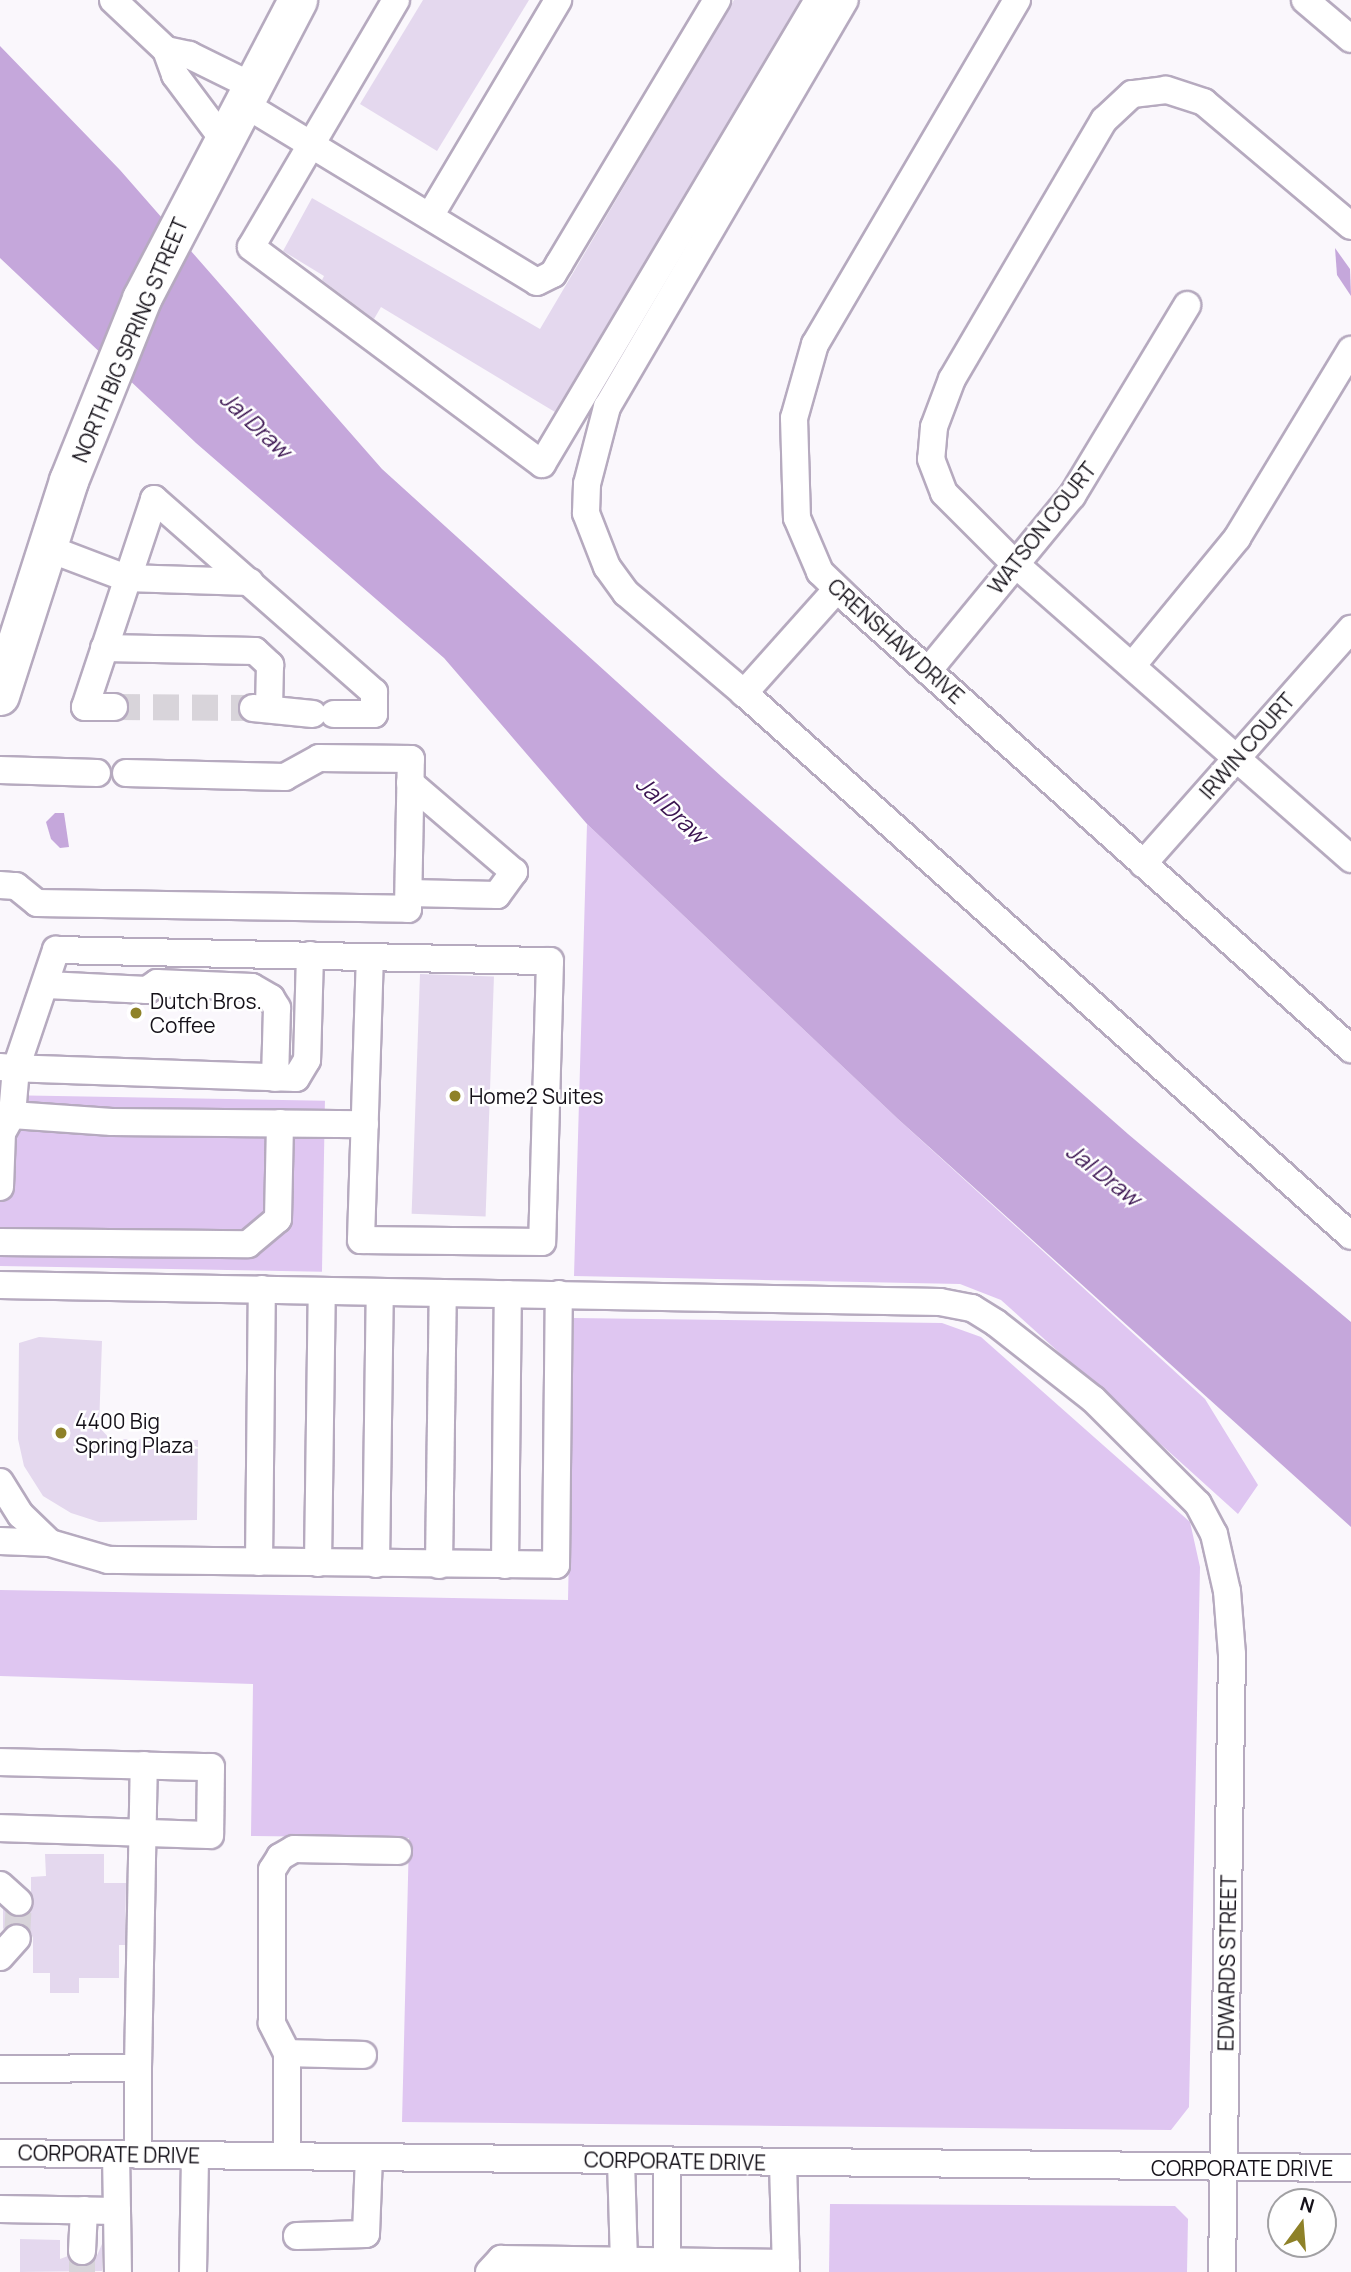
<!DOCTYPE html>
<html>
<head>
<meta charset="utf-8">
<style>
  body { margin:0 }
  #map { position:relative; width:1351px; height:2272px; overflow:hidden; background:#faf7fc; font-family:Manrope,sans-serif }
  div>[style] { position:absolute }
  .green>* { inset:0; background:#dfc6f1; transform-origin:0 0 }
  .water>* { inset:0; background:#c5a7db }
  .building>* { inset:0; background:#e4d8ee; transform-origin:0 0 }
  .minor-tunnel>* { height:26px; margin-top:-13px; transform-origin:0; background:repeating-linear-gradient(90deg,#d8d4da 0 26px,transparent 0 39px) }
  .roads { filter:drop-shadow(2px 0 #b6aabf) drop-shadow(-2px 0 #b6aabf) drop-shadow(0 2px #b6aabf) drop-shadow(0 -2px #b6aabf) }
  .minor>* { height:26px; margin:-13px; padding:0 13px; transform-origin:13px; border-radius:13px; background:#fff }
  .highway>* { height:38px; margin:-19px; padding:0 19px; transform-origin:19px; border-radius:19px; background:#fff }
  .dots>* { width:19px; height:19px; translate:-50% -50%; box-sizing:border-box; border:4px solid #fff; border-radius:50% }
  span { translate:-50% -50%; white-space:nowrap; text-align:center; line-height:1.15; -webkit-text-stroke:5px #fff; paint-order:stroke }
  .street-label { font-size:21px; color:#151119 }
  .poi-label { font-size:21px; color:#151119 }
  .left { translate:0 -50%; text-align:left }
  .water-label { font-size:23px; color:#3b1451; font-style:italic }
  .north { position:absolute; left:1267px; top:2188px; width:70px; height:70px; box-sizing:border-box; background:#fff; border:2px solid #a1a0a3; border-radius:50%; rotate:16deg; font-size:19px; font-weight:700; line-height:28px; text-align:center; color:#151119 }
  .north::after { content:''; display:block; margin:auto; width:24px; height:32px; background:#8e8128; clip-path:polygon(50% 0,100% 100%,50% 72%,0 100%) }
</style>
</head>
<body>
<div id="map">
  <div class="green">
    <div style="clip-path:polygon(587px 824px,898px 1119px,1205px 1399px,1258px 1485px,1238px 1514px,1001px 1300px,960px 1284px,574px 1276px)"></div>
    <div style="left:0;top:1095px;width:325px;height:171px;rotate:1deg"></div>
    <div style="clip-path:polygon(574px 1318px,942px 1323px,981px 1337px,1190px 1522px,1200px 1567px,1189px 2107px,1171px 2130px,402px 2122px,409px 1838px,251px 1836px,253px 1684px,0 1676px,0 1590px,568px 1600px)"></div>
    <div style="clip-path:polygon(830px 2204px,1175px 2206px,1188px 2219px,1187px 2272px,829px 2272px)"></div>
  </div>
  <div class="water">
    <div style="clip-path:polygon(0 46px,120px 170px,382px 469px,722px 777px,1128px 1134px,1351px 1322px,1351px 1527px,898px 1119px,587px 824px,444px 658px,196px 443px,0 258px)"></div>
    <div style="clip-path:polygon(1335px 248px,1350px 269px,1351px 296px,1337px 275px)"></div>
    <div style="clip-path:polygon(55px 813px,64px 813px,69px 847px,60px 848px,51px 839px,46px 822px)"></div>
  </div>
  <div class="building">
    <div style="clip-path:polygon(423px 0,529px 0,437px 151px,360px 104px)"></div>
    <div style="clip-path:polygon(734px 0,800px 0,555px 412px,381px 307px,374px 319px,322px 280px,324px 276px,283px 251px,312px 198px,540px 329px)"></div>
    <div style="left:420px;top:974px;width:74px;height:240px;rotate:2deg"></div>
    <div style="clip-path:polygon(39px 1337px,102px 1341px,99px 1427px,110px 1439px,198px 1440px,197px 1520px,99px 1522px,71px 1513px,43px 1496px,24px 1466px,18px 1439px,19px 1343px)"></div>
    <div style="clip-path:polygon(45px 1854px,104px 1854px,104px 1883px,126px 1883px,125px 1945px,119px 1945px,119px 1978px,79px 1978px,79px 1993px,50px 1993px,50px 1973px,33px 1973px,33px 1938px,28px 1927px,13px 1923px,3px 1929px,3px 1909px,16px 1917px,31px 1912px,31px 1877px,46px 1876px)"></div>
    <div style="clip-path:polygon(20px 2239px,60px 2240px,60px 2259px,68px 2256px,81px 2267px,95px 2260px,102px 2244px,102px 2271px,20px 2272px)"></div>
  </div>
  <div class="minor-tunnel">
    <div style="left:114px;top:707px;width:139px;rotate:0.4deg"></div>
    <div style="left:17px;top:1938px;width:36px;rotate:-87deg"></div>
    <div style="left:82px;top:2272px;width:21px;rotate:-90deg"></div>
  </div>
  <div class="roads">
    <div class="minor">
      <div style="left:113px;top:0;width:73px;rotate:43.3deg"></div>
      <div style="left:166px;top:50px;width:27px;rotate:70deg"></div>
      <div style="left:175px;top:75px;width:79px;rotate:53.3deg"></div>
      <div style="left:396px;top:0;width:286px;rotate:120.4deg"></div>
      <div style="left:251px;top:247px;width:363px;rotate:36.7deg"></div>
      <div style="left:542px;top:464px;width:540px;rotate:-59.25deg"></div>
      <div style="left:1017px;top:0;width:399px;rotate:120.4deg"></div>
      <div style="left:815px;top:344px;width:77px;rotate:105.8deg"></div>
      <div style="left:794px;top:418px;width:100px;rotate:88.3deg"></div>
      <div style="left:797px;top:518px;width:59px;rotate:66.9deg"></div>
      <div style="left:820px;top:572px;width:43px;rotate:44.1deg"></div>
      <div style="left:851px;top:602px;width:671px;rotate:41.8deg"></div>
      <div style="left:1305px;top:0;width:60px;rotate:40.3deg"></div>
      <div style="left:166px;top:50px;width:24px;rotate:12deg"></div>
      <div style="left:189px;top:55px;width:68px;rotate:26.2deg"></div>
      <div style="left:241px;top:102px;width:346px;rotate:31.3deg"></div>
      <div style="left:537px;top:282px;width:18px;rotate:-27deg"></div>
      <div style="left:553px;top:274px;width:12px;rotate:-59deg"></div>
      <div style="left:559px;top:264px;width:308px;rotate:-59.1deg"></div>
      <div style="left:430px;top:216px;width:251px;rotate:-59.3deg"></div>
      <div style="left:1351px;top:226px;width:192px;rotate:-139.9deg"></div>
      <div style="left:1204px;top:102px;width:40px;rotate:-162deg"></div>
      <div style="left:1166px;top:90px;width:34px;rotate:173deg"></div>
      <div style="left:1132px;top:94px;width:38px;rotate:137deg"></div>
      <div style="left:1104px;top:120px;width:300px;rotate:120.4deg"></div>
      <div style="left:952px;top:379px;width:51px;rotate:110.6deg"></div>
      <div style="left:934px;top:427px;width:32px;rotate:95deg"></div>
      <div style="left:931px;top:459px;width:36px;rotate:69deg"></div>
      <div style="left:944px;top:493px;width:98px;rotate:45deg"></div>
      <div style="left:1013px;top:562px;width:450px;rotate:41.3deg"></div>
      <div style="left:47px;top:548px;width:85px;rotate:20.8deg"></div>
      <div style="left:126px;top:578px;width:124px;rotate:1.8deg"></div>
      <div style="left:837px;top:589px;width:140px;rotate:131.8deg"></div>
      <div style="left:744px;top:693px;width:814px;rotate:41.81deg"></div>
      <div style="left:104px;top:648px;width:151px;rotate:1.1deg"></div>
      <div style="left:255px;top:651px;width:21px;rotate:43deg"></div>
      <div style="left:270px;top:665px;width:43px;rotate:91.3deg"></div>
      <div style="left:1132px;top:666px;width:166px;rotate:-50.6deg"></div>
      <div style="left:1237px;top:538px;width:220px;rotate:-58.8deg"></div>
      <div style="left:928px;top:671px;width:227px;rotate:-50.6deg"></div>
      <div style="left:1072px;top:496px;width:223px;rotate:-58.9deg"></div>
      <div style="left:744px;top:693px;width:155px;rotate:-139.7deg"></div>
      <div style="left:626px;top:593px;width:32px;rotate:-126deg"></div>
      <div style="left:607px;top:567px;width:58px;rotate:-111.3deg"></div>
      <div style="left:586px;top:513px;width:29px;rotate:-88deg"></div>
      <div style="left:587px;top:484px;width:80px;rotate:-75.4deg"></div>
      <div style="left:607px;top:407px;width:471px;rotate:-59.7deg"></div>
      <div style="left:114px;top:707px;width:29px;rotate:180deg"></div>
      <div style="left:85px;top:707px;width:219px;rotate:-71.6deg"></div>
      <div style="left:154px;top:499px;width:293px;rotate:41.3deg"></div>
      <div style="left:374px;top:692px;width:22px;rotate:90deg"></div>
      <div style="left:374px;top:714px;width:40px;rotate:180deg"></div>
      <div style="left:253px;top:708px;width:60px;rotate:5.7deg"></div>
      <div style="left:0;top:770px;width:97px;rotate:1.8deg"></div>
      <div style="left:1143px;top:864px;width:314px;rotate:-48.5deg"></div>
      <div style="left:0;top:885px;width:16px;rotate:4deg"></div>
      <div style="left:16px;top:886px;width:27px;rotate:39deg"></div>
      <div style="left:37px;top:903px;width:371px;rotate:0.9deg"></div>
      <div style="left:408px;top:909px;width:150px;rotate:-88.9deg"></div>
      <div style="left:411px;top:759px;width:92px;rotate:-179.4deg"></div>
      <div style="left:319px;top:758px;width:39px;rotate:151deg"></div>
      <div style="left:285px;top:777px;width:159px;rotate:-178.6deg"></div>
      <div style="left:409px;top:893px;width:88px;rotate:1.3deg"></div>
      <div style="left:497px;top:895px;width:29px;rotate:-54deg"></div>
      <div style="left:514px;top:872px;width:137px;rotate:-139.4deg"></div>
      <div style="left:310px;top:955px;width:105px;rotate:91.6deg"></div>
      <div style="left:307px;top:1060px;width:21px;rotate:121deg"></div>
      <div style="left:296px;top:1078px;width:280px;rotate:-178deg"></div>
      <div style="left:16px;top:1068px;width:47px;rotate:94.9deg"></div>
      <div style="left:12px;top:1115px;width:100px;rotate:4deg"></div>
      <div style="left:112px;top:1122px;width:253px;rotate:0.5deg"></div>
      <div style="left:47px;top:985px;width:100px;rotate:2.9deg"></div>
      <div style="left:147px;top:990px;width:12px;rotate:-35deg"></div>
      <div style="left:157px;top:983px;width:95px;rotate:2.4deg"></div>
      <div style="left:252px;top:987px;width:22px;rotate:30deg"></div>
      <div style="left:271px;top:998px;width:12px;rotate:59deg"></div>
      <div style="left:277px;top:1008px;width:70px;rotate:91.6deg"></div>
      <div style="left:0;top:1067px;width:16px;rotate:4deg"></div>
      <div style="left:16px;top:1068px;width:125px;rotate:-71.3deg"></div>
      <div style="left:56px;top:950px;width:494px;rotate:1.3deg"></div>
      <div style="left:550px;top:961px;width:281px;rotate:91.6deg"></div>
      <div style="left:542px;top:1242px;width:181px;rotate:-179.4deg"></div>
      <div style="left:361px;top:1240px;width:283px;rotate:-88.2deg"></div>
      <div style="left:0;top:1187px;width:54px;rotate:-87.9deg"></div>
      <div style="left:2px;top:1133px;width:21px;rotate:-61deg"></div>
      <div style="left:0;top:1242px;width:248px;rotate:0.5deg"></div>
      <div style="left:248px;top:1244px;width:39px;rotate:-40deg"></div>
      <div style="left:278px;top:1219px;width:96px;rotate:-88.8deg"></div>
      <div style="left:0;top:1285px;width:940px;rotate:1.04deg"></div>
      <div style="left:940px;top:1302px;width:33px;rotate:11deg"></div>
      <div style="left:972px;top:1308px;width:28px;rotate:32deg"></div>
      <div style="left:996px;top:1323px;width:123px;rotate:38.1deg"></div>
      <div style="left:1093px;top:1399px;width:148px;rotate:45deg"></div>
      <div style="left:1198px;top:1504px;width:34px;rotate:62deg"></div>
      <div style="left:1214px;top:1534px;width:58px;rotate:77.2deg"></div>
      <div style="left:1227px;top:1591px;width:63px;rotate:85.5deg"></div>
      <div style="left:1232px;top:1654px;width:618px;rotate:90.93deg"></div>
      <div style="left:0;top:1482px;width:39px;rotate:58deg"></div>
      <div style="left:21px;top:1515px;width:40px;rotate:44deg"></div>
      <div style="left:50px;top:1543px;width:50px;rotate:-177.7deg"></div>
      <div style="left:50px;top:1543px;width:60px;rotate:16.3deg"></div>
      <div style="left:108px;top:1560px;width:448px;rotate:0.6deg"></div>
      <div style="left:556px;top:1565px;width:271px;rotate:-89.4deg"></div>
      <div style="left:259px;top:1562px;width:273px;rotate:-89.4deg"></div>
      <div style="left:318px;top:1563px;width:272px;rotate:-89.2deg"></div>
      <div style="left:376px;top:1564px;width:272px;rotate:-89.2deg"></div>
      <div style="left:439px;top:1565px;width:272px;rotate:-89.2deg"></div>
      <div style="left:505px;top:1565px;width:271px;rotate:-89.4deg"></div>
      <div style="left:0;top:1762px;width:211px;rotate:1.4deg"></div>
      <div style="left:211px;top:1767px;width:68px;rotate:90.8deg"></div>
      <div style="left:210px;top:1835px;width:210px;rotate:-178.1deg"></div>
      <div style="left:0;top:1885px;width:25px;rotate:42deg"></div>
      <div style="left:0;top:1957px;width:25px;rotate:-48deg"></div>
      <div style="left:287px;top:2053px;width:76px;rotate:1.5deg"></div>
      <div style="left:138px;top:2068px;width:303px;rotate:-88.9deg"></div>
      <div style="left:0;top:2069px;width:138px;rotate:-0.4deg"></div>
      <div style="left:138px;top:2068px;width:87px;rotate:90deg"></div>
      <div style="left:0;top:2153px;width:1351px;rotate:0.64deg"></div>
      <div style="left:287px;top:2156px;width:103px;rotate:-90deg"></div>
      <div style="left:287px;top:2053px;width:34px;rotate:-117deg"></div>
      <div style="left:272px;top:2023px;width:153px;rotate:-90deg"></div>
      <div style="left:272px;top:1870px;width:15px;rotate:-58deg"></div>
      <div style="left:280px;top:1857px;width:16px;rotate:-30deg"></div>
      <div style="left:294px;top:1849px;width:104px;rotate:1.1deg"></div>
      <div style="left:621px;top:2161px;width:100px;rotate:88.3deg"></div>
      <div style="left:783px;top:2163px;width:109px;rotate:88.4deg"></div>
      <div style="left:0;top:2209px;width:117px;rotate:1deg"></div>
      <div style="left:117px;top:2211px;width:56px;rotate:-91deg"></div>
      <div style="left:117px;top:2211px;width:61px;rotate:89.1deg"></div>
      <div style="left:297px;top:2236px;width:69px;rotate:-1.7deg"></div>
      <div style="left:366px;top:2234px;width:77px;rotate:-87.8deg"></div>
      <div style="left:82px;top:2251px;width:41px;rotate:-87.2deg"></div>
      <div style="left:667px;top:2262px;width:101px;rotate:-90deg"></div>
      <div style="left:193px;top:2272px;width:117px;rotate:-89deg"></div>
      <div style="left:489px;top:2272px;width:18px;rotate:-47deg"></div>
      <div style="left:501px;top:2259px;width:285px;rotate:0.8deg"></div>
    </div>
    <div class="highway">
      <div style="left:0;top:696px;width:226px;rotate:-72.2deg"></div>
      <div style="left:69px;top:481px;width:196px;rotate:-68.1deg"></div>
      <div style="left:142px;top:299px;width:337px;rotate:-62.4deg"></div>
    </div>
  </div>
  <div class="dots">
    <div style="left:136px;top:1013px;background:#8e8128"></div>
    <div style="left:455px;top:1096px;background:#8e8128"></div>
    <div style="left:61px;top:1433px;background:#8e8128"></div>
  </div>
  <div class="street-label">
    <span style="left:130px;top:340px;rotate:-67deg">NORTH BIG SPRING STREET</span>
    <span style="left:1042px;top:528px;rotate:-52deg">WATSON COURT</span>
    <span style="left:896px;top:641px;rotate:42deg">CRENSHAW DRIVE</span>
    <span style="left:1247px;top:746px;rotate:-49deg">IRWIN COURT</span>
    <span style="left:1227px;top:1963px;rotate:-89deg">EDWARDS STREET</span>
    <span style="left:109px;top:2154px;rotate:1deg">CORPORATE DRIVE</span>
    <span style="left:675px;top:2161px;rotate:1deg">CORPORATE DRIVE</span>
    <span style="left:1242px;top:2168px">CORPORATE DRIVE</span>
  </div>
  <div class="poi-label">
    <span class="left" style="left:150px;top:1013px">Dutch Bros.<br>Coffee</span>
    <span class="left" style="left:469px;top:1096px">Home2 Suites</span>
    <span class="left" style="left:75px;top:1433px">4400 Big<br>Spring Plaza</span>
  </div>
  <div class="water-label">
    <span style="left:256px;top:424px;rotate:43deg">Jal Draw</span>
    <span style="left:672px;top:809px;rotate:43deg">Jal Draw</span>
    <span style="left:1104px;top:1174px;rotate:38deg">Jal Draw</span>
  </div>
  <div class="north">N</div>
</div>
</body>
</html>
